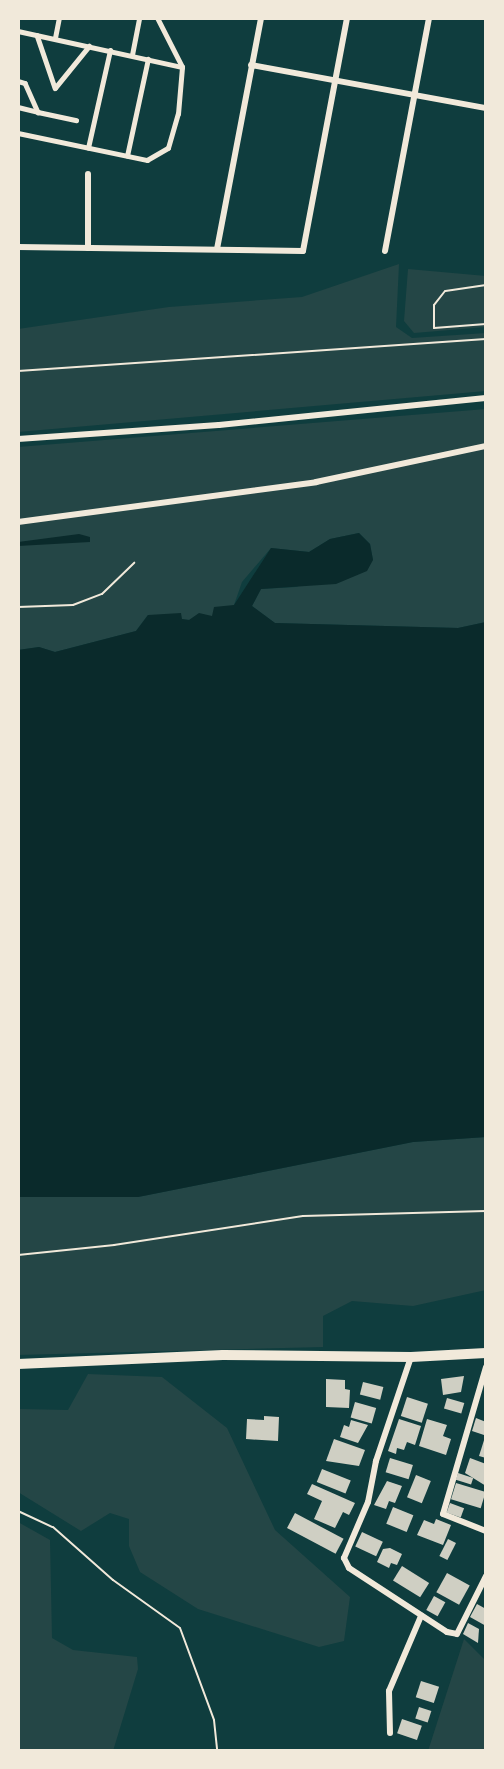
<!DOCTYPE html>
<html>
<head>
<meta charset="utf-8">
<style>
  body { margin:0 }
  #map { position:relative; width:504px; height:1769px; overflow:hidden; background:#0f3d3e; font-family:Poppins,sans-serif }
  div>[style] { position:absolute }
  .green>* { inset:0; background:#244646 }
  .water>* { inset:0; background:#0a2a2b }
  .building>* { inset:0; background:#cfcfc3; transform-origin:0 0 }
  .path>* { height:2px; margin:-1px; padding:0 1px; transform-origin:1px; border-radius:1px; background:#f1e9da }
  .service>* { height:4.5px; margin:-2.25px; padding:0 2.25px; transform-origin:2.25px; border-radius:2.25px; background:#f1e9da }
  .minor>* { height:6px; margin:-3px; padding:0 3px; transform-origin:3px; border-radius:3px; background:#f1e9da }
  .tertiary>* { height:10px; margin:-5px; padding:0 5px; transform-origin:5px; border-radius:5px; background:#f1e9da }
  span { translate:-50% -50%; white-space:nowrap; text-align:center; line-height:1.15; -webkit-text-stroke:6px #f1e9da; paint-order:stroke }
  .frame { position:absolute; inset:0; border:20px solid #f1e9da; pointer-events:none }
</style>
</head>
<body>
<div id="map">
  <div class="green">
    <div style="clip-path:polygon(399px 264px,396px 327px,412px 338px,486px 333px,486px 391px,18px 432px,18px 329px,169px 307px,302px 297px)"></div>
    <div style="clip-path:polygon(408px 269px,486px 276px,486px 327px,414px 333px,404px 321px)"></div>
    <div style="clip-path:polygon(486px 409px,486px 622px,458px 628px,275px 623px,252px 606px,261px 589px,296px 587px,373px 560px,370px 544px,359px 533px,330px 539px,309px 552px,271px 548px,242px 582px,234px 605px,213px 617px,189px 620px,148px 615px,136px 631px,55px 652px,39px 647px,18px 650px,18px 447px)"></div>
    <div style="clip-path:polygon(486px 1137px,486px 1290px,413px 1306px,352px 1301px,323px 1316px,323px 1347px,18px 1355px,18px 1197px,138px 1197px,413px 1142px)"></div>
    <div style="clip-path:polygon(88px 1374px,162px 1377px,227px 1428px,275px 1530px,350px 1597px,344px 1641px,319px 1647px,198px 1609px,140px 1572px,129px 1546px,129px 1519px,110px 1513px,81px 1531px,18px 1492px,18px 1409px,68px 1410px)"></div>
    <div style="clip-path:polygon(18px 1522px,50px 1540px,52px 1638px,73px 1650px,137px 1657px,138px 1669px,113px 1751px,18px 1751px)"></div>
    <div style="clip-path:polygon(464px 1639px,486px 1661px,486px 1751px,428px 1751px)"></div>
  </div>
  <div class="water">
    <div style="clip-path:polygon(359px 533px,370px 544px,373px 560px,367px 571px,336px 584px,261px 589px,252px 606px,275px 623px,458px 628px,486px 622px,486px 1137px,413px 1142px,138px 1197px,18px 1197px,18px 650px,39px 647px,55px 652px,136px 631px,148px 615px,181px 613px,182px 619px,189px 620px,199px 613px,212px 616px,214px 607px,234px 605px,271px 548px,309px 552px,330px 539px)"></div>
    <div style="clip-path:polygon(79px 534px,90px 537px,90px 542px,18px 546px,18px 542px)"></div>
  </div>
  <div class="building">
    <div style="clip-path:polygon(464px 1376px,461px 1392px,443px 1395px,441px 1379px)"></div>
    <div style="clip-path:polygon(326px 1379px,345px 1380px,345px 1389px,350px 1390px,349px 1408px,326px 1407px)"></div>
    <div style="left:363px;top:1382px;width:21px;height:13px;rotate:14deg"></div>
    <div style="left:407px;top:1397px;width:22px;height:20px;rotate:18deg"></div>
    <div style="left:447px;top:1398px;width:18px;height:11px;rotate:16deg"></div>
    <div style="left:355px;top:1402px;width:22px;height:16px;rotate:16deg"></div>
    <div style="clip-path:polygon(264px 1416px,279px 1417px,278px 1441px,246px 1439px,247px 1419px,264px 1420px)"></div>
    <div style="clip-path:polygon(476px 1418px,486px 1422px,484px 1435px,472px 1431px)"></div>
    <div style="clip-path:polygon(399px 1419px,421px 1426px,415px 1445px,407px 1442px,404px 1450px,397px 1448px,396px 1454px,388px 1451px)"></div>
    <div style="clip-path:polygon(427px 1419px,447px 1425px,443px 1436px,451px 1439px,446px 1455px,419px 1446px)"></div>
    <div style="clip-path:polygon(351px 1420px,368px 1425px,358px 1443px,340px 1437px,344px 1425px,349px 1427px)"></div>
    <div style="clip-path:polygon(486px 1434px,486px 1458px,479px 1456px)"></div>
    <div style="clip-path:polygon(334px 1439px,365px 1450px,359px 1466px,326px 1461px)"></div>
    <div style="left:390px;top:1458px;width:24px;height:15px;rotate:17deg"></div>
    <div style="clip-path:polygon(470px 1458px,486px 1464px,486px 1486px,465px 1473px)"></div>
    <div style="left:322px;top:1469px;width:31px;height:14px;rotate:22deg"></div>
    <div style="left:458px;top:1473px;width:16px;height:7px;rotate:18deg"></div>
    <div style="left:416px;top:1475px;width:16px;height:24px;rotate:22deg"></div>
    <div style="clip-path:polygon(387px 1481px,402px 1486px,395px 1503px,389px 1501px,386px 1509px,374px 1505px)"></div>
    <div style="left:456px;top:1483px;width:31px;height:17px;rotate:17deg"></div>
    <div style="clip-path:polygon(312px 1484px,355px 1503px,349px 1515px,343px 1512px,335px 1528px,314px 1519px,322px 1501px,307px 1494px)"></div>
    <div style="left:450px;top:1503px;width:15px;height:10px;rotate:20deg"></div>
    <div style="left:393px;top:1507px;width:22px;height:18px;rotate:22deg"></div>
    <div style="left:295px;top:1513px;width:55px;height:17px;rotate:28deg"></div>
    <div style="clip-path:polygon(436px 1519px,451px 1525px,443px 1545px,417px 1535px,424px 1520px,434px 1524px)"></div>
    <div style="left:362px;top:1532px;width:23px;height:16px;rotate:25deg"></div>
    <div style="left:448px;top:1539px;width:9px;height:19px;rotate:27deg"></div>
    <div style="clip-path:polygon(390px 1548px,402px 1554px,397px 1565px,391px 1563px,389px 1568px,377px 1562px,383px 1549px)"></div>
    <div style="left:402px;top:1566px;width:32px;height:17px;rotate:32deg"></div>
    <div style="left:447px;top:1573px;width:26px;height:22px;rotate:29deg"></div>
    <div style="left:434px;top:1596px;width:13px;height:16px;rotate:29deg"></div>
    <div style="clip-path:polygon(477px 1604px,486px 1609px,486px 1626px,470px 1617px)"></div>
    <div style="clip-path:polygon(468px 1623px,479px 1629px,478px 1643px,463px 1634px)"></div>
    <div style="left:421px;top:1681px;width:19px;height:17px;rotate:18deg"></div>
    <div style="left:419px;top:1707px;width:13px;height:12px;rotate:18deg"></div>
    <div style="left:402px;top:1719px;width:21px;height:15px;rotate:19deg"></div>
  </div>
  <div class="path">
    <div style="left:486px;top:285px;width:41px;rotate:171.7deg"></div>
    <div style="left:445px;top:291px;width:18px;rotate:128deg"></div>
    <div style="left:434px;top:305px;width:23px;rotate:90deg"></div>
    <div style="left:434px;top:328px;width:52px;rotate:-4.4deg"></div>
    <div style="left:18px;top:371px;width:469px;rotate:-3.9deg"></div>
    <div style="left:18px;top:607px;width:55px;rotate:-2.1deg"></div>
    <div style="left:73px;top:605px;width:31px;rotate:-21deg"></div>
    <div style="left:102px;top:594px;width:45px;rotate:-44.1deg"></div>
    <div style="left:18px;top:1255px;width:97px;rotate:-5.9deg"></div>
    <div style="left:114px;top:1245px;width:191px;rotate:-8.7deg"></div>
    <div style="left:303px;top:1216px;width:183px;rotate:-1.6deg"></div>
    <div style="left:18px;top:1511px;width:38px;rotate:25deg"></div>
    <div style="left:53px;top:1527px;width:80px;rotate:41.5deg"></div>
    <div style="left:113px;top:1580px;width:82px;rotate:35.6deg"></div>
    <div style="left:180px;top:1628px;width:98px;rotate:69.7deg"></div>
    <div style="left:214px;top:1720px;width:31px;rotate:84deg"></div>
  </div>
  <div class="service">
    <div style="left:95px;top:18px;width:2px"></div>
    <div style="left:18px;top:31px;width:168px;rotate:12.4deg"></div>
    <div style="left:37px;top:35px;width:56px;rotate:71.2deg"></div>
    <div style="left:55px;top:88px;width:54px;rotate:-51deg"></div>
    <div style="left:55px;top:38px;width:20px;rotate:-79deg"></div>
    <div style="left:132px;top:55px;width:38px;rotate:-79deg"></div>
    <div style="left:18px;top:81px;width:7px;rotate:16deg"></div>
    <div style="left:25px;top:83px;width:32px;rotate:66deg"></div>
    <div style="left:38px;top:112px;width:39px;rotate:12deg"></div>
    <div style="left:18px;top:107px;width:21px;rotate:14deg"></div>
    <div style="left:18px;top:133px;width:132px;rotate:11.8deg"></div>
    <div style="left:147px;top:160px;width:24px;rotate:-30deg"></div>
    <div style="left:168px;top:148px;width:35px;rotate:-74deg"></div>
    <div style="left:178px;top:114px;width:47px;rotate:-85.1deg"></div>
    <div style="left:182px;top:67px;width:55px;rotate:-117deg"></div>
    <div style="left:88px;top:148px;width:100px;rotate:-77.3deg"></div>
    <div style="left:127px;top:156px;width:99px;rotate:-77.8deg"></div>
  </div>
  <div class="minor">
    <div style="left:251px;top:65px;width:239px;rotate:10.4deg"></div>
    <div style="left:88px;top:174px;width:74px;rotate:90deg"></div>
    <div style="left:18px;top:247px;width:285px;rotate:0.8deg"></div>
    <div style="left:303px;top:251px;width:237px;rotate:-79.3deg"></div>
    <div style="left:217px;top:249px;width:235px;rotate:-79.2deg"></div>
    <div style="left:385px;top:251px;width:237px;rotate:-79.3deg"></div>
    <div style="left:18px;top:439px;width:201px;rotate:-4deg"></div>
    <div style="left:219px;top:425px;width:268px;rotate:-5.8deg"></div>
    <div style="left:18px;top:522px;width:301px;rotate:-7.6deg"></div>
    <div style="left:316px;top:482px;width:174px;rotate:-12deg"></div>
    <div style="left:411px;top:1357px;width:110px;rotate:108.6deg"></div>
    <div style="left:376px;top:1461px;width:42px;rotate:101deg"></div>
    <div style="left:368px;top:1502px;width:61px;rotate:113.2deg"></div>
    <div style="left:344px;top:1558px;width:11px;rotate:63deg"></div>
    <div style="left:349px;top:1568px;width:117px;rotate:33.1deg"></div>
    <div style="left:447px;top:1632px;width:10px;rotate:11deg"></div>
    <div style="left:457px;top:1634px;width:65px;rotate:-63.4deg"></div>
    <div style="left:486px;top:1367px;width:153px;rotate:106.3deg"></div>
    <div style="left:443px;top:1514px;width:46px;rotate:21.6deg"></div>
    <div style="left:390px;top:1733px;width:42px;rotate:-91.4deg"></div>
    <div style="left:389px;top:1691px;width:82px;rotate:-66.9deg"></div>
  </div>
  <div class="tertiary">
    <div style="left:18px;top:1364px;width:205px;rotate:-2.5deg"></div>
    <div style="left:223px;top:1355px;width:188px;rotate:0.6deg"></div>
    <div style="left:411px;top:1357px;width:75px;rotate:-3.1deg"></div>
  </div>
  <div class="frame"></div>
</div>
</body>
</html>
